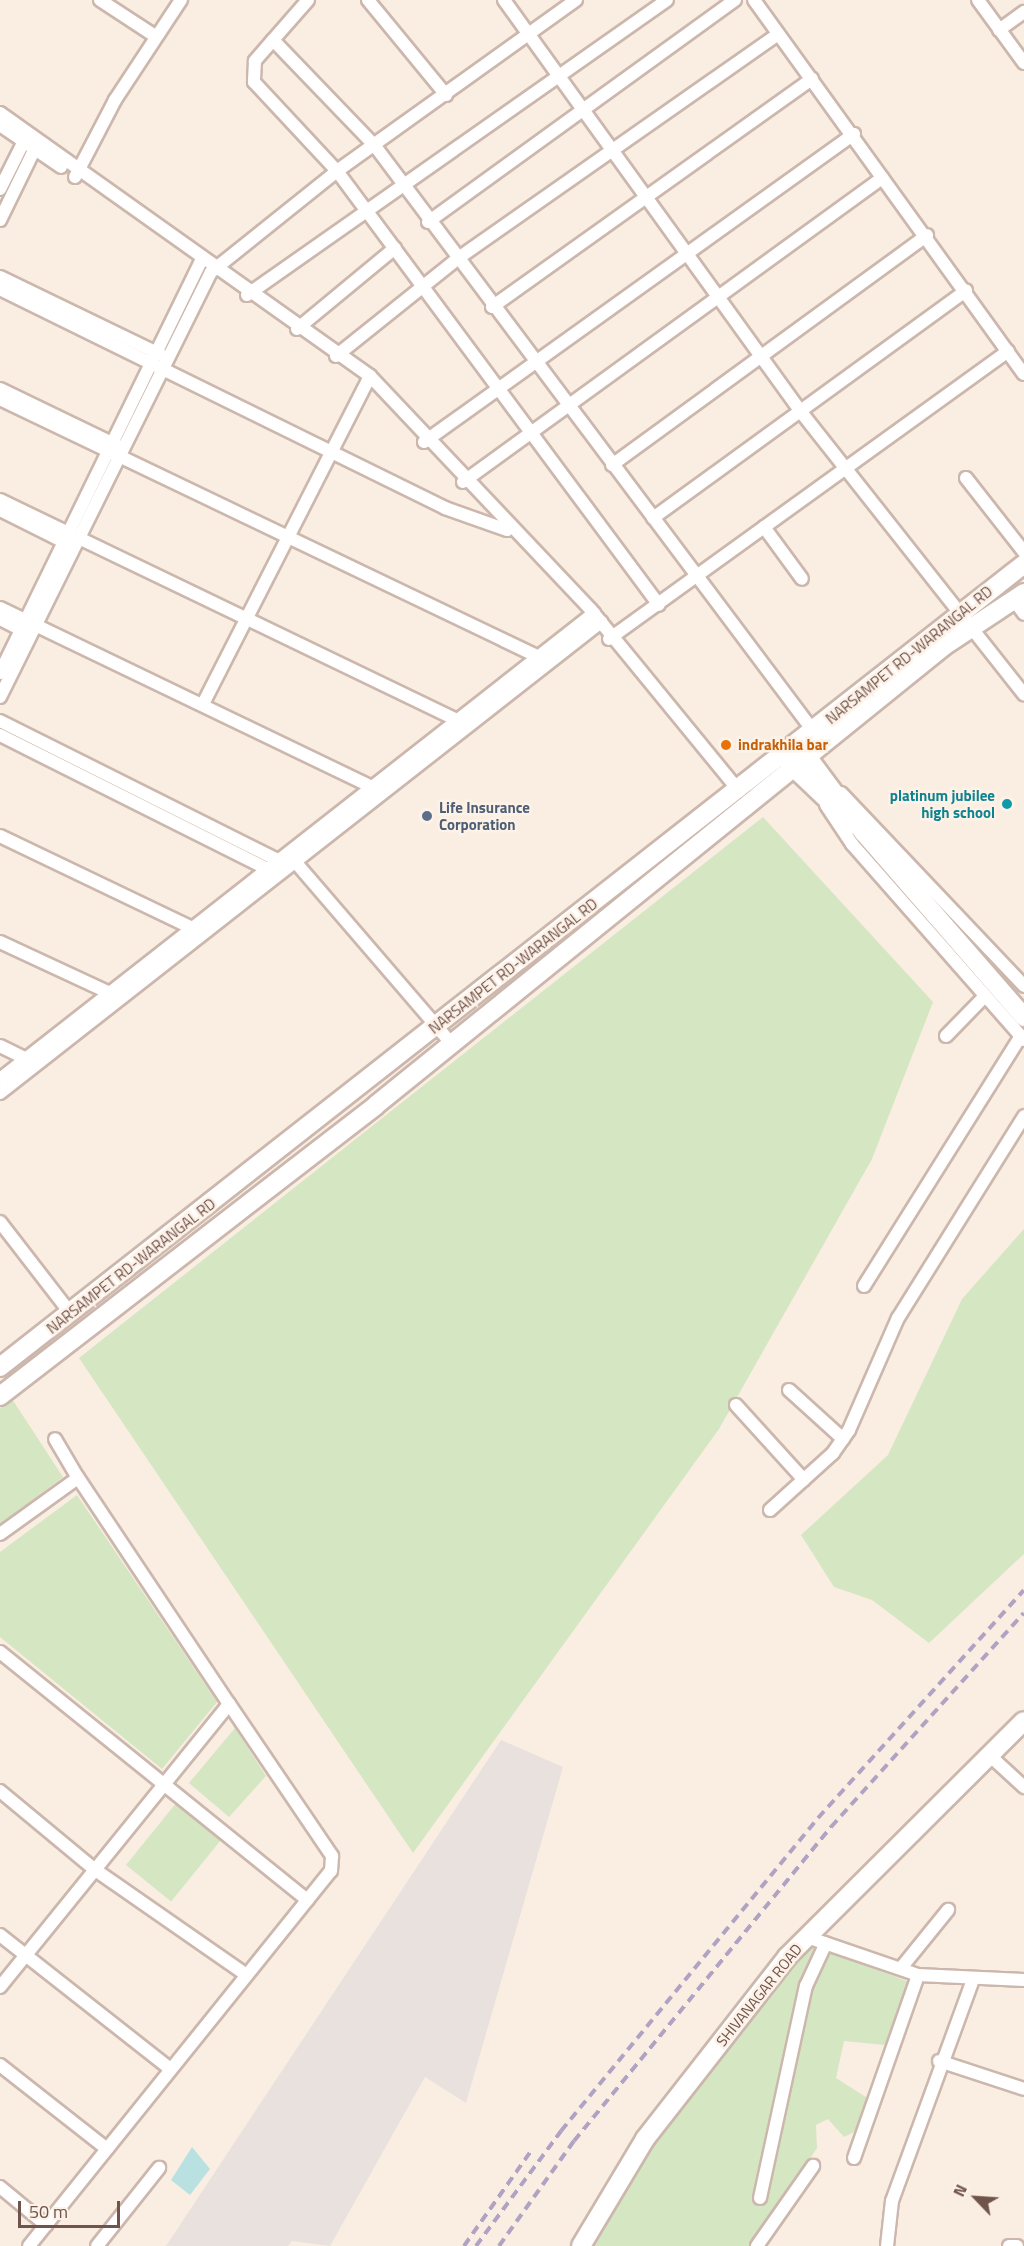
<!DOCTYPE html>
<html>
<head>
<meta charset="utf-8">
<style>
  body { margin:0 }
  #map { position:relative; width:1024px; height:2246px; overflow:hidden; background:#faeee2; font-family:"Titillium Web",sans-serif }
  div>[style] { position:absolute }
  .industrial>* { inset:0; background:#e9e1dd }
  .green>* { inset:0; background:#d5e6c2; transform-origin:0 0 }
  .water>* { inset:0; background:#b9e1e2 }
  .roads { filter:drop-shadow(2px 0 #ccb7ad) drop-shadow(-2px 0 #ccb7ad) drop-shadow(0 2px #ccb7ad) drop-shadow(0 -2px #ccb7ad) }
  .street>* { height:12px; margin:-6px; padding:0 6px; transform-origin:6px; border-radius:6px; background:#fff }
  .secondary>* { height:18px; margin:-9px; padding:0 9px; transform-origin:9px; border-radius:9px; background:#fff }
  .rail>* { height:4px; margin-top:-2px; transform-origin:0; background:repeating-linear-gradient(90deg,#b0a2c2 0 9px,transparent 0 15px) }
  .dots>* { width:16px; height:16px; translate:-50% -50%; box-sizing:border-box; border:3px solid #fdf2e8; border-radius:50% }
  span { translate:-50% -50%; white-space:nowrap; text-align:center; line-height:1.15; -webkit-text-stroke:5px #fdf2e8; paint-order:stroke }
  .street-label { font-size:15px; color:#70534b }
  .food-label { font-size:15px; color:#c56008; font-weight:700 }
  .left { translate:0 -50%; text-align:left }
  .culture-label { font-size:15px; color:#0d838f; font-weight:700 }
  .right { translate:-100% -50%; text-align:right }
  .service-label { font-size:15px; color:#4e5e75; font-weight:700 }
  .north { position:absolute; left:946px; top:2168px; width:60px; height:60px; -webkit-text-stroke:4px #fdf2e8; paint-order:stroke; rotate:295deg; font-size:16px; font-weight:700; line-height:24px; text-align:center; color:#70534b }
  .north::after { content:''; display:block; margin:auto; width:21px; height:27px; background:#70534b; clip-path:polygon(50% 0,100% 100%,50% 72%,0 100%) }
  .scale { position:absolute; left:18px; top:2201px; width:102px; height:27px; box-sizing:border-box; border:3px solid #70534b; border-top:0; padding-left:8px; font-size:18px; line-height:21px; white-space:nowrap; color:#70534b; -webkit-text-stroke:4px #fdf2e8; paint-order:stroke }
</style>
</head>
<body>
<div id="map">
  <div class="industrial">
    <div style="clip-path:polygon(501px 1740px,563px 1767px,466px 2103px,425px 2077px,330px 2246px,292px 2241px,288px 2246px,166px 2246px)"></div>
  </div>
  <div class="green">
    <div style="clip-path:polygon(763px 817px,933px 1002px,872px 1159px,719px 1429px,413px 1853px,79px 1358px)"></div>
    <div style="clip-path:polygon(1024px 1229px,1024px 1554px,929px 1643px,872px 1600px,834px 1587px,801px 1535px,888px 1455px,962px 1299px)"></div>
    <div style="clip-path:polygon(12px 1399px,63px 1477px,0 1525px,0 1408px)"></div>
    <div style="clip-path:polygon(77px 1495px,217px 1702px,162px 1769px,0 1637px,0 1552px)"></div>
    <div style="clip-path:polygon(235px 1728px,266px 1776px,229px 1817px,189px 1783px)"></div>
    <div style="left:177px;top:1802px;width:58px;height:81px;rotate:39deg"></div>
    <div style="clip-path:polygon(811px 1944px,909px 1982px,885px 2045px,844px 2041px,836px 2078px,869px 2099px,858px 2130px,844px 2137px,828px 2119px,816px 2125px,817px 2148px,752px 2246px,588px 2246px,678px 2109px)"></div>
  </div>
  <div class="water">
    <div style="clip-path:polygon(192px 2147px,210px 2169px,190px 2195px,171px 2180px)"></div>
  </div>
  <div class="roads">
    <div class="street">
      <div style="left:100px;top:0;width:66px;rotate:33.2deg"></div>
      <div style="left:308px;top:0;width:53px;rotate:131.2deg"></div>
      <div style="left:273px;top:40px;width:147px;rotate:46.1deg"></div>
      <div style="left:375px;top:146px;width:732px;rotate:53.16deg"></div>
      <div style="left:368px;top:0;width:123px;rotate:50.6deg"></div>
      <div style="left:504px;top:0;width:508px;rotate:54.21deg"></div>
      <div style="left:801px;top:412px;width:360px;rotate:51.7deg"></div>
      <div style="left:754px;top:0;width:461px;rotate:54.2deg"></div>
      <div style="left:978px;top:0;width:78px;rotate:53.9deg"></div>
      <div style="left:999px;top:30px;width:31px;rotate:-36deg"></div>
      <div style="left:273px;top:40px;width:28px;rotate:131deg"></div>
      <div style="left:255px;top:61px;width:21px;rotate:93deg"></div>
      <div style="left:254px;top:82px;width:122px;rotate:47deg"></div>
      <div style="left:337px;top:171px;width:540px;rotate:53.43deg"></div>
      <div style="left:0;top:113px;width:454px;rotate:35.4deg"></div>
      <div style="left:370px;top:376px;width:322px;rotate:46.6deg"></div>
      <div style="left:591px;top:610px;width:234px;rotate:50.7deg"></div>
      <div style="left:0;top:125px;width:74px;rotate:34.5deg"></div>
      <div style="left:75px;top:177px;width:87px;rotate:-62.5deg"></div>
      <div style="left:115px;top:100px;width:120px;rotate:-56.6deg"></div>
      <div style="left:0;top:189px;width:58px;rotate:-63.4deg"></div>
      <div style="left:0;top:220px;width:87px;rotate:-64deg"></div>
      <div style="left:428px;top:222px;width:379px;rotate:-35.9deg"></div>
      <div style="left:0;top:277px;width:179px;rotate:25.8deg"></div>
      <div style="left:0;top:289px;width:496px;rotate:26.2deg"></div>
      <div style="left:445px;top:508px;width:66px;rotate:19.5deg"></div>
      <div style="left:247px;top:295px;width:513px;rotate:-35.08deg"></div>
      <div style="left:492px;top:307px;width:393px;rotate:-35.5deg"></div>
      <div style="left:297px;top:329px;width:127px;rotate:-39.6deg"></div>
      <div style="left:336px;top:356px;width:155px;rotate:-38.7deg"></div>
      <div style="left:457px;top:259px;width:392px;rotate:-35deg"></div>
      <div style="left:0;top:389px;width:131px;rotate:25.8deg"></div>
      <div style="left:0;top:399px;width:602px;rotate:25.59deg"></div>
      <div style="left:424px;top:442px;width:529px;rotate:-35.61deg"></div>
      <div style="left:612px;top:465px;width:390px;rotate:-36.1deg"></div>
      <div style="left:966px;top:478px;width:94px;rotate:51.9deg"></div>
      <div style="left:463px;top:482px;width:518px;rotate:-35.96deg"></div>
      <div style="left:0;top:500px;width:512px;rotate:25.71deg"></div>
      <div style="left:0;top:510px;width:72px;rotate:26.6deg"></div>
      <div style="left:653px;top:518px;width:387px;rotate:-36deg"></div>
      <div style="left:764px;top:527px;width:64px;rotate:53.8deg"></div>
      <div style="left:1014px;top:600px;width:17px;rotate:54deg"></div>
      <div style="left:0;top:608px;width:420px;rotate:25.7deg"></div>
      <div style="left:0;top:619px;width:29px;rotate:27deg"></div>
      <div style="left:609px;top:639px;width:492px;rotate:-35.8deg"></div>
      <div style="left:0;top:673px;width:462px;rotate:-64deg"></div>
      <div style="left:0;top:697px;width:474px;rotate:-63.6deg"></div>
      <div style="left:211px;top:272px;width:161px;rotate:-38.7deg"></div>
      <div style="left:337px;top:171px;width:294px;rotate:-35.6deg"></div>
      <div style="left:203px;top:704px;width:368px;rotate:-63deg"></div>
      <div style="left:0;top:721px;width:317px;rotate:26.6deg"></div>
      <div style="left:0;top:735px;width:304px;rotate:26.6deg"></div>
      <div style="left:841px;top:793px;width:266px;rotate:46.5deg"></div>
      <div style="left:826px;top:805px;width:47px;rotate:56.3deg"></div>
      <div style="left:852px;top:844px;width:261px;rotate:48.7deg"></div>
      <div style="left:0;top:836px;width:213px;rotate:25.6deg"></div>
      <div style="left:291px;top:857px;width:247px;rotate:49.3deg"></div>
      <div style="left:0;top:942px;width:121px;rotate:24.9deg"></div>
      <div style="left:946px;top:1036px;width:56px;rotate:-45.7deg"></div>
      <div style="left:0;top:1046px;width:30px;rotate:26deg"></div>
      <div style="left:0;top:1079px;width:755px;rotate:-38.11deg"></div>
      <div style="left:0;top:1093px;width:764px;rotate:-38.09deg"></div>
      <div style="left:0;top:1222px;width:116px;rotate:52.3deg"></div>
      <div style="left:864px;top:1286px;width:295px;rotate:-57.9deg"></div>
      <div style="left:789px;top:1390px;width:73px;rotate:42.2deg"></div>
      <div style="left:736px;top:1405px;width:101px;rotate:47.8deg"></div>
      <div style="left:770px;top:1510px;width:85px;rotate:-42.1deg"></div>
      <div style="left:833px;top:1453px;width:28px;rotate:-55deg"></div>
      <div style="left:849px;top:1430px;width:122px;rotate:-66.4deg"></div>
      <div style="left:898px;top:1318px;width:238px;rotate:-58deg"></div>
      <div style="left:0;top:1534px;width:96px;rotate:-35.7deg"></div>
      <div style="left:78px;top:1478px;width:45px;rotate:-120.5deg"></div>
      <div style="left:0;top:1652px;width:395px;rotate:38.9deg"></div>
      <div style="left:988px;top:1754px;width:49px;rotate:42.5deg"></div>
      <div style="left:0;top:1791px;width:122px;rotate:39.7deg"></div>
      <div style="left:94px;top:1869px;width:184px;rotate:34.8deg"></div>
      <div style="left:0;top:1935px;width:216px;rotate:38.2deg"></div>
      <div style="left:807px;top:1937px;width:117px;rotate:18.9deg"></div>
      <div style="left:918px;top:1975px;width:106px;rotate:2.7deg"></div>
      <div style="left:901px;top:1968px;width:75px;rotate:-51deg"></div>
      <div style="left:0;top:1987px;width:364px;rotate:-51deg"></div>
      <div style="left:229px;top:1704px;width:272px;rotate:-123.7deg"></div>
      <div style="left:939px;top:2061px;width:89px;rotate:18.2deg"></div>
      <div style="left:0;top:2065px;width:136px;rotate:38.1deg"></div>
      <div style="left:854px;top:2158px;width:194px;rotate:-70.7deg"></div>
      <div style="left:0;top:2187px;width:60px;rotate:39.6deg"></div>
      <div style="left:760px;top:2198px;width:217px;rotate:-77.8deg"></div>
      <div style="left:806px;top:1986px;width:47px;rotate:-65.1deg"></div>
      <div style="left:29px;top:2246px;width:481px;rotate:-51.2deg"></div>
      <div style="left:331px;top:1871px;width:15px;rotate:-86deg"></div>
      <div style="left:332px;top:1856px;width:184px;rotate:-124.1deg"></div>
      <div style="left:97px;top:2246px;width:100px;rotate:-51.5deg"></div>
      <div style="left:757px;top:2246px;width:98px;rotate:-55deg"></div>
      <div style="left:887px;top:2246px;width:45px;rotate:-83.7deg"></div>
      <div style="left:892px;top:2201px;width:235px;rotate:-69.9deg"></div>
      <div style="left:1009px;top:2246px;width:8px"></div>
    </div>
    <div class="secondary">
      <div style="left:803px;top:751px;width:102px;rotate:53.4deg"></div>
      <div style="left:864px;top:833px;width:244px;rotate:49deg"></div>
      <div style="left:789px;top:763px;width:90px;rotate:43.6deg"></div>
      <div style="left:0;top:1367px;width:1301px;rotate:-38.1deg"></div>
      <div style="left:0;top:1396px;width:475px;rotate:-37.7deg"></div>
      <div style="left:376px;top:1105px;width:730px;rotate:-38.94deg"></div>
      <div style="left:944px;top:646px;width:96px;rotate:-33.5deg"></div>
      <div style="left:581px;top:2246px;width:125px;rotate:-59.1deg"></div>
      <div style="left:645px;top:2139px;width:231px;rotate:-52deg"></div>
      <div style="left:787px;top:1957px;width:334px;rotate:-44.9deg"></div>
    </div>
  </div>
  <div class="rail">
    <div style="left:464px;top:2246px;width:116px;rotate:-54.8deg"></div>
    <div style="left:476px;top:2246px;width:143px;rotate:-53.5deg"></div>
    <div style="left:561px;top:2131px;width:405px;rotate:-50.6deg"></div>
    <div style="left:818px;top:1818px;width:307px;rotate:-47.9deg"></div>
    <div style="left:499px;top:2246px;width:129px;rotate:-54.5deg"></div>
    <div style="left:574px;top:2141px;width:406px;rotate:-50.7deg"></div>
    <div style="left:831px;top:1827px;width:288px;rotate:-48deg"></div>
  </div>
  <div class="dots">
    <div style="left:726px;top:745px;background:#e8710a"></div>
    <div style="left:1007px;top:804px;background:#0f9aa8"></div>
    <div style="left:427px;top:816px;background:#5c6f8a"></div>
  </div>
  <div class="street-label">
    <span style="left:909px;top:655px;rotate:-39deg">NARSAMPET RD-WARANGAL RD</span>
    <span style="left:513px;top:966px;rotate:-38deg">NARSAMPET RD-WARANGAL RD</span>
    <span style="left:131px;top:1266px;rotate:-38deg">NARSAMPET RD-WARANGAL RD</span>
    <span style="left:759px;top:1995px;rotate:-51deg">SHIVANAGAR ROAD</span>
  </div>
  <div class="food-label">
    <span class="left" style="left:738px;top:745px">indrakhila bar</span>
  </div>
  <div class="culture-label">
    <span class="right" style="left:995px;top:804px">platinum jubilee<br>high school</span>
  </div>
  <div class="service-label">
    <span class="left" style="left:439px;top:816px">Life Insurance<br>Corporation</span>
  </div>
  <div class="north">N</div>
  <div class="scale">50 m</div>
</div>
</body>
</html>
